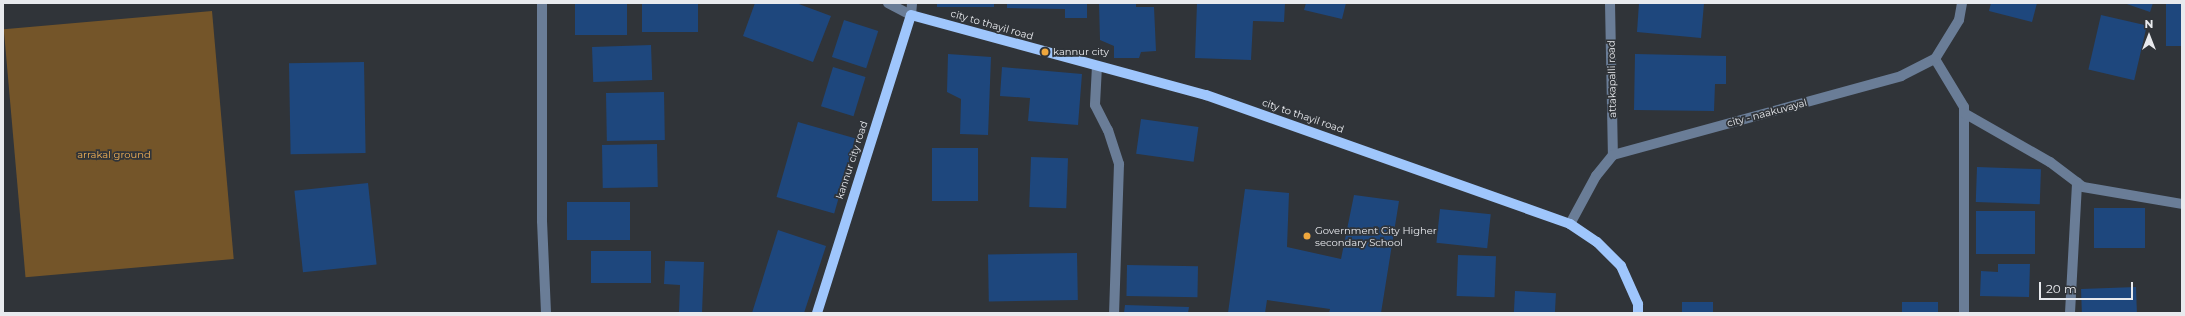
<!DOCTYPE html>
<html>
<head>
<meta charset="utf-8">
<style>
  body { margin:0 }
  #map { position:relative; width:2185px; height:316px; overflow:hidden; background:#303439; font-family:Montserrat,sans-serif }
  div>[style] { position:absolute }
  .green>* { inset:0; background:#745529; transform-origin:0 0 }
  .building>* { inset:0; background:#1e477d; transform-origin:0 0 }
  .minor>* { height:10px; margin:-5px; padding:0 5px; transform-origin:5px; border-radius:5px; background:#6a7d97 }
  .major>* { height:10px; margin:-5px; padding:0 5px; transform-origin:5px; border-radius:5px; background:#9fc6fc }
  .dots>* { width:11px; height:11px; translate:-50% -50%; box-sizing:border-box; border:2px solid #303439; border-radius:50% }
  span { translate:-50% -50%; white-space:nowrap; text-align:center; line-height:1.15; -webkit-text-stroke:3.5px #303439; paint-order:stroke }
  .street-label { font-size:10px; color:#e8eaee }
  .poi-label { font-size:10px; color:#e8eaee }
  .left { translate:0 -50%; text-align:left }
  .park-label { font-size:10px; color:#f4b256 }
  .frame { position:absolute; inset:0; border:4px solid #e8eaee; pointer-events:none }
  .north { position:absolute; left:2129px; top:16px; width:40px; height:40px; -webkit-text-stroke:3px #303439; paint-order:stroke; rotate:0deg; font-size:11px; font-weight:700; line-height:16px; text-align:center; color:#e8eaee }
  .north::after { content:''; display:block; margin:auto; width:14px; height:18px; background:#e8eaee; clip-path:polygon(50% 0,100% 100%,50% 72%,0 100%) }
  .scale { position:absolute; left:2039px; top:282px; width:94px; height:18px; box-sizing:border-box; border:2px solid #e8eaee; border-top:0; padding-left:5px; font-size:12px; line-height:14px; white-space:nowrap; color:#e8eaee; -webkit-text-stroke:3px #303439; paint-order:stroke }
</style>
</head>
<body>
<div id="map">
  <div class="green">
    <div style="left:212px;top:11px;width:249px;height:209px;rotate:85deg"></div>
  </div>
  <div class="building">
    <div style="left:575px;top:3px;width:52px;height:32px"></div>
    <div style="left:642px;top:3px;width:56px;height:29px"></div>
    <div style="clip-path:polygon(755px 3px,796px 3px,831px 16px,813px 62px,743px 36px)"></div>
    <div style="left:937px;top:3px;width:57px;height:4px"></div>
    <div style="clip-path:polygon(1007px 3px,1087px 3px,1087px 18px,1065px 18px,1065px 9px,1007px 8px)"></div>
    <div style="clip-path:polygon(1099px 3px,1136px 3px,1136px 7px,1154px 7px,1156px 51px,1141px 52px,1139px 58px,1114px 58px,1114px 46px,1100px 40px)"></div>
    <div style="clip-path:polygon(1197px 3px,1285px 3px,1284px 22px,1253px 21px,1251px 60px,1195px 58px)"></div>
    <div style="clip-path:polygon(1306px 3px,1346px 3px,1342px 19px,1304px 10px)"></div>
    <div style="clip-path:polygon(1639px 3px,1704px 3px,1701px 38px,1637px 32px)"></div>
    <div style="clip-path:polygon(1991px 3px,2037px 3px,2032px 22px,1989px 11px)"></div>
    <div style="clip-path:polygon(2124px 3px,2153px 3px,2150px 12px)"></div>
    <div style="left:2166px;top:3px;width:16px;height:43px"></div>
    <div style="left:2101px;top:15px;width:47px;height:56px;rotate:13deg"></div>
    <div style="left:844px;top:20px;width:36px;height:39px;rotate:18deg"></div>
    <div style="left:651px;top:45px;width:35px;height:59px;rotate:88deg"></div>
    <div style="clip-path:polygon(948px 54px,991px 57px,988px 135px,960px 134px,961px 99px,947px 92px)"></div>
    <div style="clip-path:polygon(1635px 54px,1726px 56px,1726px 84px,1715px 84px,1714px 111px,1634px 110px)"></div>
    <div style="left:364px;top:62px;width:91px;height:75px;rotate:89deg"></div>
    <div style="left:833px;top:67px;width:34px;height:41px;rotate:17deg"></div>
    <div style="clip-path:polygon(1002px 67px,1082px 74px,1078px 125px,1028px 121px,1030px 98px,1000px 96px)"></div>
    <div style="left:664px;top:92px;width:48px;height:58px;rotate:89deg"></div>
    <div style="left:1141px;top:119px;width:58px;height:35px;rotate:8deg"></div>
    <div style="left:798px;top:122px;width:60px;height:78px;rotate:16deg"></div>
    <div style="left:657px;top:144px;width:43px;height:55px;rotate:89deg"></div>
    <div style="left:932px;top:148px;width:46px;height:53px"></div>
    <div style="left:1031px;top:157px;width:37px;height:50px;rotate:2deg"></div>
    <div style="left:1977px;top:167px;width:64px;height:35px;rotate:2deg"></div>
    <div style="left:368px;top:183px;width:82px;height:74px;rotate:84deg"></div>
    <div style="clip-path:polygon(1245px 189px,1289px 193px,1287px 247px,1341px 259px,1354px 195px,1399px 201px,1381px 313px,1329px 313px,1330px 309px,1267px 300px,1265px 313px,1228px 313px)"></div>
    <div style="left:567px;top:202px;width:63px;height:38px"></div>
    <div style="left:2094px;top:208px;width:51px;height:40px"></div>
    <div style="left:1440px;top:209px;width:51px;height:34px;rotate:6deg"></div>
    <div style="left:1976px;top:211px;width:59px;height:43px"></div>
    <div style="clip-path:polygon(778px 230px,826px 246px,804px 313px,752px 313px)"></div>
    <div style="left:591px;top:251px;width:60px;height:32px"></div>
    <div style="left:1077px;top:253px;width:47px;height:89px;rotate:89deg"></div>
    <div style="left:1458px;top:255px;width:38px;height:41px;rotate:2deg"></div>
    <div style="clip-path:polygon(665px 261px,704px 262px,702px 313px,679px 312px,680px 285px,664px 284px)"></div>
    <div style="clip-path:polygon(1998px 264px,2030px 264px,2029px 297px,1980px 296px,1981px 271px,1998px 272px)"></div>
    <div style="left:1127px;top:265px;width:71px;height:31px;rotate:1deg"></div>
    <div style="left:2136px;top:287px;width:26px;height:55px;rotate:88deg"></div>
    <div style="left:1515px;top:291px;width:41px;height:22px;rotate:3deg"></div>
    <div style="left:1713px;top:302px;width:11px;height:31px;rotate:90deg"></div>
    <div style="left:1902px;top:302px;width:36px;height:11px"></div>
    <div style="clip-path:polygon(1125px 305px,1189px 307px,1188px 313px,1124px 313px)"></div>
  </div>
  <div class="minor">
    <div style="left:542px;top:3px;width:218px;rotate:90deg"></div>
    <div style="left:542px;top:221px;width:92px;rotate:87.5deg"></div>
    <div style="left:888px;top:3px;width:26px;rotate:28deg"></div>
    <div style="left:911px;top:15px;width:12px;rotate:-85deg"></div>
    <div style="left:1610px;top:3px;width:152px;rotate:88.9deg"></div>
    <div style="left:1935px;top:59px;width:56px;rotate:58.9deg"></div>
    <div style="left:1964px;top:107px;width:206px;rotate:90deg"></div>
    <div style="left:1097px;top:66px;width:39px;rotate:93deg"></div>
    <div style="left:1095px;top:105px;width:28px;rotate:63deg"></div>
    <div style="left:1108px;top:130px;width:36px;rotate:72deg"></div>
    <div style="left:1119px;top:164px;width:149px;rotate:91.9deg"></div>
    <div style="left:1964px;top:113px;width:99px;rotate:29.7deg"></div>
    <div style="left:2050px;top:162px;width:41px;rotate:37.1deg"></div>
    <div style="left:2083px;top:187px;width:100px;rotate:9.7deg"></div>
    <div style="left:1570px;top:224px;width:55px;rotate:-61.6deg"></div>
    <div style="left:1596px;top:176px;width:27px;rotate:-51deg"></div>
    <div style="left:1613px;top:155px;width:299px;rotate:-15.3deg"></div>
    <div style="left:1901px;top:76px;width:38px;rotate:-27deg"></div>
    <div style="left:1935px;top:59px;width:46px;rotate:-58.4deg"></div>
    <div style="left:1959px;top:20px;width:17px;rotate:-80deg"></div>
    <div style="left:2070px;top:313px;width:131px;rotate:-86.9deg"></div>
  </div>
  <div class="major">
    <div style="left:817px;top:313px;width:312px;rotate:-72.5deg"></div>
    <div style="left:911px;top:15px;width:306px;rotate:15.2deg"></div>
    <div style="left:1206px;top:95px;width:386px;rotate:19.5deg"></div>
    <div style="left:1570px;top:224px;width:32px;rotate:34deg"></div>
    <div style="left:1597px;top:242px;width:34px;rotate:45deg"></div>
    <div style="left:1621px;top:266px;width:42px;rotate:65.9deg"></div>
    <div style="left:1638px;top:304px;width:9px;rotate:90deg"></div>
  </div>
  <div class="dots">
    <div style="left:1045px;top:52px;background:#efa73d"></div>
    <div style="left:1307px;top:236px;background:#efa73d"></div>
  </div>
  <div class="street-label">
    <span style="left:992px;top:25px;rotate:16deg">city to thayil road</span>
    <span style="left:1612px;top:79px;rotate:-91deg">attakapalli road</span>
    <span style="left:1767px;top:113px;rotate:-15deg">city - naakuvayal</span>
    <span style="left:1303px;top:116px;rotate:19deg">city to thayil road</span>
    <span style="left:852px;top:160px;rotate:-72deg">kannur city road</span>
  </div>
  <div class="poi-label">
    <span class="left" style="left:1053px;top:52px">kannur city</span>
    <span class="left" style="left:1315px;top:236px">Government City Higher<br>secondary School</span>
  </div>
  <div class="park-label">
    <span style="left:114px;top:155px">arrakal ground</span>
  </div>
  <div class="frame"></div>
  <div class="north">N</div>
  <div class="scale">20 m</div>
</div>
</body>
</html>
